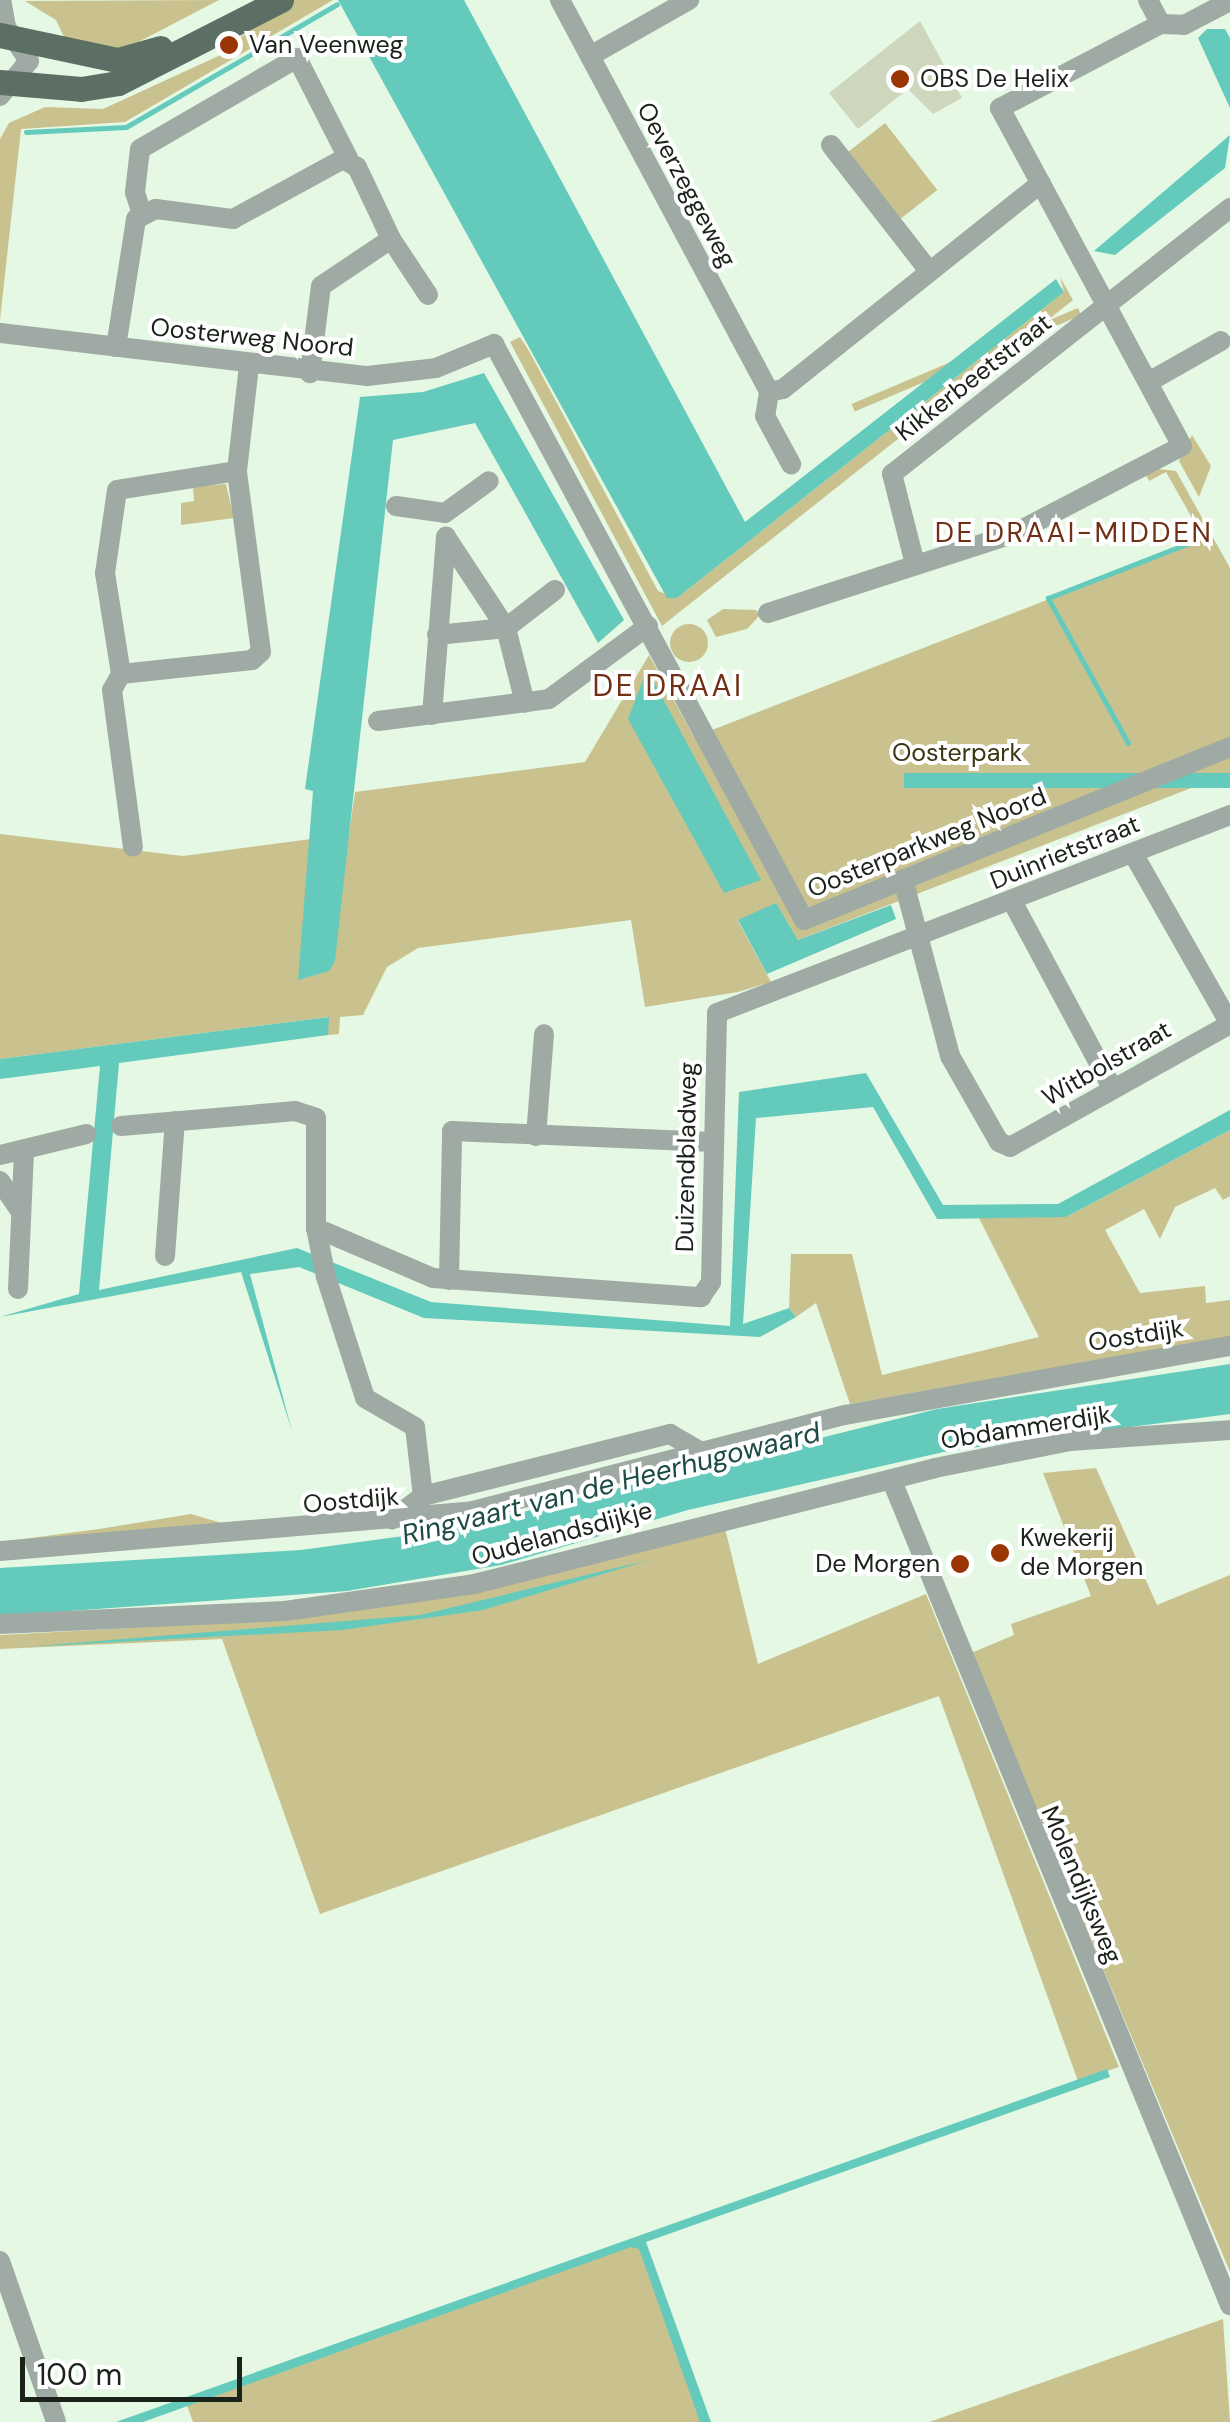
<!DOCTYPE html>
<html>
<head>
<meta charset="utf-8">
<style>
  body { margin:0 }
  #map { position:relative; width:1230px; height:2422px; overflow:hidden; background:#e5f8e4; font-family:"DM Sans",sans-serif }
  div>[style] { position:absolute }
  .green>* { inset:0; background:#c9c28e; transform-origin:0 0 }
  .round { border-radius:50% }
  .water>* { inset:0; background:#64cabc; transform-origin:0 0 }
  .stream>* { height:5px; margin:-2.5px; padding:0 2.5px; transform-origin:2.5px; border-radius:2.5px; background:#64cabc }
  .building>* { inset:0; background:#ced6be }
  .minor>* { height:20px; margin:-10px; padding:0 10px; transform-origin:10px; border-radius:10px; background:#9faaa4 }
  .major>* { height:25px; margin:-12.5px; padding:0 12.5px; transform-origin:12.5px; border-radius:12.5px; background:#5b6f65 }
  .dots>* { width:28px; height:28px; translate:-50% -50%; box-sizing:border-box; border:5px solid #fff; border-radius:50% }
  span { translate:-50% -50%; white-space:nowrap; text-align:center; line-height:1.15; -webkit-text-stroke:8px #fff; paint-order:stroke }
  .poi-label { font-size:25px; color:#1b221a }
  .left { translate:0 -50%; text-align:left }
  .right { translate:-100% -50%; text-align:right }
  .street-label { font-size:25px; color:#1b221a }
  .park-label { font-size:25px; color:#3a3614 }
  .neighbourhood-label { font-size:28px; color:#712f16; letter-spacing:2.5px }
  .water-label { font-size:28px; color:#1d4b45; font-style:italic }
  .quarter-label { font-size:30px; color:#712f16; letter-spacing:2.5px }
  .scale { position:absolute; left:20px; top:2357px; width:222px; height:45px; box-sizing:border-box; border:5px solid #1b221a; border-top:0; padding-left:12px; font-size:30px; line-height:35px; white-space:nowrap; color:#1b221a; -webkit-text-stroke:8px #fff; paint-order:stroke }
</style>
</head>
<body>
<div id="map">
  <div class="green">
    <div style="clip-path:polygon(219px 0,123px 50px,64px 37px,56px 20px,25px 1px)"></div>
    <div style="clip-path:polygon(294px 0,333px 0,125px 122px,21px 129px,0 320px,0 139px,9px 123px,45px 107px,103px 109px,238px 47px,235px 41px)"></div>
    <div style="left:885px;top:123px;width:85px;height:49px;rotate:52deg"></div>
    <div style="clip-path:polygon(1060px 277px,1073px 300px,662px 626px,510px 342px,520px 337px,529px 351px,658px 591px,677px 598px,1064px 292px)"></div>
    <div style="left:1078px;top:308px;width:8px;height:246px;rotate:67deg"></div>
    <div style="clip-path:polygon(1192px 435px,1211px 466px,1199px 497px,1179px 461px)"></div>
    <div style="clip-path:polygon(1158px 469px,1176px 471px,1230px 568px,1230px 773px,798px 940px,776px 904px,738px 921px,771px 982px,738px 992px,645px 1007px,631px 920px,418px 948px,387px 967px,363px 1015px,340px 1017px,339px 1034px,328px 1035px,328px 1017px,0 1059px,0 834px,183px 856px,349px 834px,355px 792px,585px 762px,649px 655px,694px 737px,1204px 539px,1166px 472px,1149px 481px,1146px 475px)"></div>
    <div style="clip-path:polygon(226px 484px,234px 518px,181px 525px,181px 503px,194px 501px,193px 487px)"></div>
    <div style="clip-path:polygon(723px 609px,756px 610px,760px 615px,747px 629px,716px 637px,707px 620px)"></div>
    <div class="round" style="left:670px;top:624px;width:38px;height:38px"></div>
    <div style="clip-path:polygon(1230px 1130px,1230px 1196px,1223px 1200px,1215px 1188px,1175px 1207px,1160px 1239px,1144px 1209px,1105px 1230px,1140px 1293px,1205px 1286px,1206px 1303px,1230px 1300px,1230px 1337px,850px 1404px,816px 1303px,796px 1317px,789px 1308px,791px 1254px,852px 1254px,882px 1375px,1039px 1337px,978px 1216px,1066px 1217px)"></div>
    <div style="clip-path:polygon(1096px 1468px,1157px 1605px,1230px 1575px,1230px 2272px,971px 1653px,1014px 1635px,1011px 1624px,1091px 1596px,1043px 1473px)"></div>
    <div style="clip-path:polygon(191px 1514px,242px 1529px,0 1542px,99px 1529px)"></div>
    <div style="clip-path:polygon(724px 1524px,758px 1664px,926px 1594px,1119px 2067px,1078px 2081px,939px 1696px,320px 1914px,222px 1639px,0 1649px,0 1635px,240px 1622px)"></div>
    <div style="clip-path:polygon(640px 2238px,708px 2422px,193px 2422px,185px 2400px)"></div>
    <div style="clip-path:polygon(1223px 2319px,1230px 2422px,929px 2422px,978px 2405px)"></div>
  </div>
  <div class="water">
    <div style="clip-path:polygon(338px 0,464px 0,745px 522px,1056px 279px,1064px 292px,677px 598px,667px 598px)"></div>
    <div style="clip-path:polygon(1207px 29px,1225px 29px,1230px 38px,1230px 108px,1198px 38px)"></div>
    <div style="clip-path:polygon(1230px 135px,1225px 168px,1115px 255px,1094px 251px)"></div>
    <div style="clip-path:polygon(484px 373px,624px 620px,598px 643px,475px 423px,393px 440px,335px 961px,329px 971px,298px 980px,313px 791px,305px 789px,360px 397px,423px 392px)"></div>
    <div style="clip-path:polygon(645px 675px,650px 675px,761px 880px,724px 893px,628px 719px)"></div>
    <div style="left:1230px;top:773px;width:15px;height:326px;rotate:90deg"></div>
    <div style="clip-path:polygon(776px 903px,798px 940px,891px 905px,896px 919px,767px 974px,738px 920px)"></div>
    <div style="clip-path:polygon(329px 1017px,328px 1035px,119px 1063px,99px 1290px,297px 1248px,431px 1302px,730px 1326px,739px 1092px,866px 1073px,943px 1205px,1058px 1204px,1230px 1110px,1230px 1130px,1066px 1217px,937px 1219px,873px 1107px,756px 1118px,743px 1324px,789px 1308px,796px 1317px,760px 1337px,424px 1318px,299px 1267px,250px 1274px,292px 1431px,241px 1272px,0 1317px,79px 1294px,100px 1066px,0 1079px,0 1059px)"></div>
    <div style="clip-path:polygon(1230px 1364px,1230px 1414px,948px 1451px,688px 1510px,501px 1565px,347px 1591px,0 1616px,0 1568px,301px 1550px,455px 1529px,937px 1409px)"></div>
    <div style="clip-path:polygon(649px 1560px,483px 1610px,342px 1630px,24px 1647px,420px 1615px)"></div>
    <div style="clip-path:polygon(1107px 2069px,1110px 2077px,646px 2242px,711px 2422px,700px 2422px,639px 2249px,631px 2247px,143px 2422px,116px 2422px)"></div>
  </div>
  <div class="stream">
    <div style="left:26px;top:132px;width:100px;rotate:-2.9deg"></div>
    <div style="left:126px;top:127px;width:244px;rotate:-30.2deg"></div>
    <div style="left:1128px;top:743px;width:166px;rotate:-118.9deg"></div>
    <div style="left:1048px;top:598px;width:155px;rotate:-21.3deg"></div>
  </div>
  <div class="building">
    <div style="clip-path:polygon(920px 21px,962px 98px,933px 114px,908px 89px,858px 129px,829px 93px)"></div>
  </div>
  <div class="minor">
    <div style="left:560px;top:0;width:444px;rotate:61.9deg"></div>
    <div style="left:769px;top:392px;width:14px;rotate:-12deg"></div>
    <div style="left:783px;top:389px;width:330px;rotate:-38.6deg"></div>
    <div style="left:1148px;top:0;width:27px;rotate:62deg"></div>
    <div style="left:1161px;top:24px;width:23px;rotate:2deg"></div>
    <div style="left:1184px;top:25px;width:52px;rotate:-27.6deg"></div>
    <div style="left:590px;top:56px;width:114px;rotate:-29.5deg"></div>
    <div style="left:0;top:96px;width:45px;rotate:-50.4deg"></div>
    <div style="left:29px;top:61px;width:41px;rotate:-124.1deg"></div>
    <div style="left:6px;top:27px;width:27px;rotate:-100deg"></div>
    <div style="left:831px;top:145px;width:160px;rotate:52.1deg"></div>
    <div style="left:142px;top:214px;width:23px;rotate:-108deg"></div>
    <div style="left:135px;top:192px;width:43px;rotate:-83.4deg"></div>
    <div style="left:140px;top:149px;width:181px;rotate:-30.1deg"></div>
    <div style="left:297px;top:58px;width:114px;rotate:63deg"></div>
    <div style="left:391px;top:239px;width:67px;rotate:56.5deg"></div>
    <div style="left:0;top:333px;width:370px;rotate:6.7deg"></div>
    <div style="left:367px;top:376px;width:69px;rotate:-6.6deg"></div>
    <div style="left:436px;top:368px;width:63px;rotate:-22.5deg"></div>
    <div style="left:494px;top:344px;width:654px;rotate:61.71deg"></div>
    <div style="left:804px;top:920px;width:460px;rotate:-22.1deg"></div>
    <div style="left:116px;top:347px;width:130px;rotate:-81.1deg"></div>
    <div style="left:136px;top:219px;width:22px;rotate:-27deg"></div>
    <div style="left:156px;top:209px;width:78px;rotate:7.4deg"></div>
    <div style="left:233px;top:219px;width:125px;rotate:-28.6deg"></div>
    <div style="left:343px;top:159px;width:16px;rotate:30deg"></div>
    <div style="left:357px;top:167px;width:80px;rotate:64.7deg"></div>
    <div style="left:391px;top:239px;width:84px;rotate:146.1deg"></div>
    <div style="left:321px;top:286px;width:88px;rotate:97.2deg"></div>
    <div style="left:1152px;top:380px;width:79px;rotate:-29.5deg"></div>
    <div style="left:769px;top:392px;width:24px;rotate:99deg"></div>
    <div style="left:765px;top:416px;width:55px;rotate:61.6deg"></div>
    <div style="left:237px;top:471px;width:121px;rotate:171deg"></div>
    <div style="left:117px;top:490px;width:84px;rotate:98.2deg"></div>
    <div style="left:105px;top:573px;width:102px;rotate:81deg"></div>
    <div style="left:121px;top:674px;width:132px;rotate:-6.1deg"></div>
    <div style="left:252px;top:660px;width:12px;rotate:-42deg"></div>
    <div style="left:261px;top:652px;width:183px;rotate:-97.6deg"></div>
    <div style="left:237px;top:471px;width:107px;rotate:-83.5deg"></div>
    <div style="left:396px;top:506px;width:49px;rotate:8.1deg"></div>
    <div style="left:445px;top:513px;width:54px;rotate:-36deg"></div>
    <div style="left:914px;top:560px;width:89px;rotate:-104.3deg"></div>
    <div style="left:892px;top:474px;width:430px;rotate:-38.2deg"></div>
    <div style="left:768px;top:613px;width:260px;rotate:-17.9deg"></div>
    <div style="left:1015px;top:533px;width:188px;rotate:-27.5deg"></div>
    <div style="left:1182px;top:446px;width:384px;rotate:-118.3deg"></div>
    <div style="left:1000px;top:108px;width:182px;rotate:-27.6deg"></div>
    <div style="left:437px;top:635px;width:69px;rotate:-5.8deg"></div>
    <div style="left:506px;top:628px;width:62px;rotate:-37.8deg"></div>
    <div style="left:121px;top:674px;width:18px;rotate:119deg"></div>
    <div style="left:112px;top:690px;width:158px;rotate:82.4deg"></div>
    <div style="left:432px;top:715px;width:179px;rotate:-85.5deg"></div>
    <div style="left:446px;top:537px;width:109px;rotate:56.6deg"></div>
    <div style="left:506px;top:628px;width:77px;rotate:75.8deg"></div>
    <div style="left:378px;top:721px;width:172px;rotate:-7.3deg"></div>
    <div style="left:549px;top:699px;width:123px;rotate:-36.4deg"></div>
    <div style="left:903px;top:879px;width:183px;rotate:75.1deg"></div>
    <div style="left:950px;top:1056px;width:99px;rotate:60.3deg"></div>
    <div style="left:999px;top:1142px;width:12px;rotate:24deg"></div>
    <div style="left:1010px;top:1147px;width:252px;rotate:-29.2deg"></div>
    <div style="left:1230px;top:1024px;width:197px;rotate:-119.6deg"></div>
    <div style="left:1012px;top:901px;width:213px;rotate:61.8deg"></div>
    <div style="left:121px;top:1126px;width:175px;rotate:-4.9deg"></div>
    <div style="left:295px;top:1111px;width:22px;rotate:18deg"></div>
    <div style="left:316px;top:1118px;width:110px;rotate:90deg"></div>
    <div style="left:316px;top:1228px;width:50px;rotate:78.5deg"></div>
    <div style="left:326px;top:1277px;width:127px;rotate:72.1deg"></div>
    <div style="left:365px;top:1398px;width:58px;rotate:30.1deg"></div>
    <div style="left:415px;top:1427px;width:69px;rotate:83.4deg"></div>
    <div style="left:423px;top:1496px;width:39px;rotate:143deg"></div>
    <div style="left:536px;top:1136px;width:102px;rotate:-85.5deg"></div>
    <div style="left:0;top:1155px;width:89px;rotate:-13.7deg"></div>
    <div style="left:0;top:1181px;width:37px;rotate:56deg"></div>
    <div style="left:316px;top:1228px;width:127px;rotate:23.1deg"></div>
    <div style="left:433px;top:1278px;width:269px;rotate:4.1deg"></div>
    <div style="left:701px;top:1297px;width:18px;rotate:-56deg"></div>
    <div style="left:711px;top:1282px;width:269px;rotate:-88.7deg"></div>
    <div style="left:717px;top:1013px;width:550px;rotate:-21.1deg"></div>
    <div style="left:165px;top:1256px;width:135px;rotate:-85.8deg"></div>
    <div style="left:449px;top:1280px;width:149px;rotate:-88.8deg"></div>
    <div style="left:452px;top:1131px;width:261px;rotate:2.4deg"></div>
    <div style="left:18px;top:1289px;width:140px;rotate:-87.5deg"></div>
    <div style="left:892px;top:1481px;width:891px;rotate:67.7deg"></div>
    <div style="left:423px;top:1496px;width:255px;rotate:-14.1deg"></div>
    <div style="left:670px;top:1434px;width:32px;rotate:30deg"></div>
    <div style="left:0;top:1551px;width:475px;rotate:-4.8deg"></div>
    <div style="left:473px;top:1511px;width:384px;rotate:-14.5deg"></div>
    <div style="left:845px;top:1415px;width:391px;rotate:-10.2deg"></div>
    <div style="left:0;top:1624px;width:285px;rotate:-2.6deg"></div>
    <div style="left:285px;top:1611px;width:191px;rotate:-8.1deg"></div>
    <div style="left:474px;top:1584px;width:475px;rotate:-14.1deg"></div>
    <div style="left:935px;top:1468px;width:138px;rotate:-11.3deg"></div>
    <div style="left:1070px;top:1441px;width:160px;rotate:-3.9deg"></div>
    <div style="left:0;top:2261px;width:170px;rotate:70.8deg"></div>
  </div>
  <div class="major">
    <div style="left:0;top:35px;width:121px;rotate:12deg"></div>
    <div style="left:118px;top:60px;width:44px;rotate:-15.9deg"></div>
    <div style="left:0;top:82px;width:81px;rotate:4.9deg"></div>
    <div style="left:81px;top:89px;width:37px;rotate:-9deg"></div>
    <div style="left:118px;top:83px;width:183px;rotate:-27deg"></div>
  </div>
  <div class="dots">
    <div style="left:229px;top:45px;background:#9a3504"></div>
    <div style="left:900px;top:79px;background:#9a3504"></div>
    <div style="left:1000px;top:1553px;background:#9a3504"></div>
    <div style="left:960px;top:1564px;background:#9a3504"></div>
  </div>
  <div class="poi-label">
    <span class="left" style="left:249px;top:45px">Van Veenweg</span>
    <span class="left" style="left:920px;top:79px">OBS De Helix</span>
    <span class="left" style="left:1020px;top:1553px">Kwekerij<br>de Morgen</span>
    <span class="right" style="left:940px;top:1564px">De Morgen</span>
  </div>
  <div class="street-label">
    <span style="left:686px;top:185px;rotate:62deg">Oeverzeggeweg</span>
    <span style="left:252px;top:338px;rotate:6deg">Oosterweg Noord</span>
    <span style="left:974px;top:378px;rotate:-38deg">Kikkerbeetstraat</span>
    <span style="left:927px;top:843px;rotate:-22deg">Oosterparkweg Noord</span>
    <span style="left:1065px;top:853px;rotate:-22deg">Duinrietstraat</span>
    <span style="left:1107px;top:1064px;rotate:-30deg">Witbolstraat</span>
    <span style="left:687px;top:1157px;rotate:-89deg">Duizendbladweg</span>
    <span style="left:1136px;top:1336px;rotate:-9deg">Oostdijk</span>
    <span style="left:1026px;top:1428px;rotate:-9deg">Obdammerdijk</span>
    <span style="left:351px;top:1501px;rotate:-5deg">Oostdijk</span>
    <span style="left:562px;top:1534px;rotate:-15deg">Oudelandsdijkje</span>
    <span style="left:1081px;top:1885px;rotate:67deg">Molendijksweg</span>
  </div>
  <div class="park-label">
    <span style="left:957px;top:753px">Oosterpark</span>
  </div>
  <div class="neighbourhood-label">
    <span style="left:1074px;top:533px">DE DRAAI-MIDDEN</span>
  </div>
  <div class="water-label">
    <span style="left:611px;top:1484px;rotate:-14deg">Ringvaart van de Heerhugowaard</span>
  </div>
  <div class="quarter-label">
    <span style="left:668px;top:686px">DE DRAAI</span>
  </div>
  <div class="scale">100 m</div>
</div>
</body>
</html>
